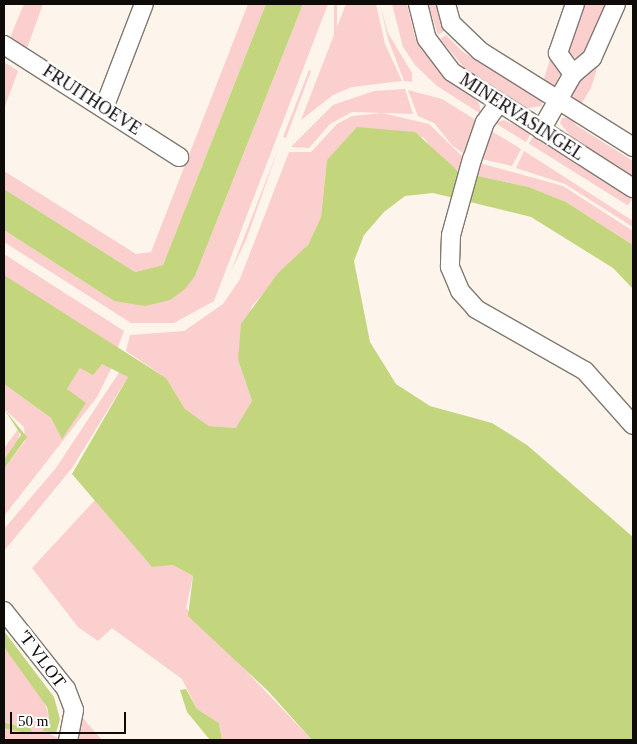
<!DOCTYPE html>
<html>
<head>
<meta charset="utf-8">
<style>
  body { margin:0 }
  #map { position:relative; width:637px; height:744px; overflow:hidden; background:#fdf5ec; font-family:"Times New Roman",serif }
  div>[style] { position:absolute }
  .green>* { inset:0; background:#facfce; transform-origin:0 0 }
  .water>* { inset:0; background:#c4d67d }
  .stream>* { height:4.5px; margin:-2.25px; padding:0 2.25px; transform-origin:2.25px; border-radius:2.25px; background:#c4d67d }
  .roads { filter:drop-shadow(1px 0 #807971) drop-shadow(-1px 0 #807971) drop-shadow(0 1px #807971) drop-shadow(0 -1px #807971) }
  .minor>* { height:18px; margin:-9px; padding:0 9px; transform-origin:9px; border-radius:9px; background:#fff }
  span { translate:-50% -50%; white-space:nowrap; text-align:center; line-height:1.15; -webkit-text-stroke:5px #fff; paint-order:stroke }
  .street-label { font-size:18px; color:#0e0b09 }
  .frame { position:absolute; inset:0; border:5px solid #0e0b09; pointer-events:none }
  .scale { position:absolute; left:10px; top:712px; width:116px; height:22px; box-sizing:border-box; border:2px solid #0e0b09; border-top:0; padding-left:6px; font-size:15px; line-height:18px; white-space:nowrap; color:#0e0b09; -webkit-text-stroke:4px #fff; paint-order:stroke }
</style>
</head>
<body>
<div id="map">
  <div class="green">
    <div style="clip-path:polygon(24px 4px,43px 4px,26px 51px,12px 42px,11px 35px)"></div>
    <div style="clip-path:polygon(248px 4px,266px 4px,163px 265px,135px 272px,4px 189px,4px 171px,136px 254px,151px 252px)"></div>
    <div style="clip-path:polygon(303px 4px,328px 4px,214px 301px,174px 323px,131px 323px,4px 242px,4px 230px,114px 301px,195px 276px)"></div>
    <div style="left:334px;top:4px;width:3px;height:66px"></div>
    <div style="clip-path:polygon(346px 4px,376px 4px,385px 44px,402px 81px,352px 87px,333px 95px,301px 120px)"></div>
    <div style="clip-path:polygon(380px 4px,388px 33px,412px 73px,412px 82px,404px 81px,388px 39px)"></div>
    <div style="clip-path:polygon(392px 4px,407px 4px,415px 37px,430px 60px,479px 103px,481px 114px,437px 86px,415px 65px,403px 47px)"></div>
    <div style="clip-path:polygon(428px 4px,436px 4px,444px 31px,438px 35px)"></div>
    <div style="clip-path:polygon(584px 4px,607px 4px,581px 61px,568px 53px)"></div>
    <div style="clip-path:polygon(446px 35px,463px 52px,542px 101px,542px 106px,522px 109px,472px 77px,440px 39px)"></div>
    <div style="clip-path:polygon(606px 40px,591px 88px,580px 106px,571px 100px,572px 93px)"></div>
    <div style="clip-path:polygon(551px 56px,561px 73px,553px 89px,543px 82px)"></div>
    <div style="clip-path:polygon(4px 62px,18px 71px,4px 109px)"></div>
    <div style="clip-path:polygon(309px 70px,311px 71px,286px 138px,283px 137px)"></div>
    <div style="clip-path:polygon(405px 89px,413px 114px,352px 112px,330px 124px,309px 148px,291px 147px,333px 105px,374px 91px)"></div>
    <div style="clip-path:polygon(408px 90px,442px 99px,479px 122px,468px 157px,452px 145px,434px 123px,418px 116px)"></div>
    <div style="clip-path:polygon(382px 113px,429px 124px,467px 161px,462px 172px,444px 163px,423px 137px,327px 160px,321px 217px,308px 245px,252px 306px,238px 360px,252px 401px,246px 416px,236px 428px,209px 426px,185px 409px,166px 378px,126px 351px,130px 335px,184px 331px,223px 304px,240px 279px,289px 152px,311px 152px,337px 124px,352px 116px)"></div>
    <div style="clip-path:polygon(572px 117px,576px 125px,633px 161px,633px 180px,567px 138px,569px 134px,560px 123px,562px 118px)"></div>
    <div style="clip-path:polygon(504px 120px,531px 133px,526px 142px,495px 123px)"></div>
    <div style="clip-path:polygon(488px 129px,521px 149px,512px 166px,477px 158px)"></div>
    <div style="left:534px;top:135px;width:117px;height:10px;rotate:32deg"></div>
    <div style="clip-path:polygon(279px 147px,246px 240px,231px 271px)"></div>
    <div style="clip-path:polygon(524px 151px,633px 221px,633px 227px,565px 184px,516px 168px)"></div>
    <div style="clip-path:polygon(476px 162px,563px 186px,633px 231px,633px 245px,566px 202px,529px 187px,472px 175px)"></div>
    <div style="clip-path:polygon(4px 254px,124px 331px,117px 350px,4px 275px)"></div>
    <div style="clip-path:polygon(102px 364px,112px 367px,97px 397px,4px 516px,4px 469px,25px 441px,24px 427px,4px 409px,4px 384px,51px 418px,62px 438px,67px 389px,80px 368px)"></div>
    <div style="clip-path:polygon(120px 371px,128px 377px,72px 468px,4px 551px,4px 529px,56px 468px)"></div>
    <div style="clip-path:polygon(19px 428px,19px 441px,4px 460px,4px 448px)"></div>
    <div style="clip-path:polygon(95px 500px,152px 567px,173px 565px,193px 576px,186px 608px,312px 740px,222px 740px,219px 723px,197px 709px,182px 679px,112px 628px,98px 641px,78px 627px,32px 568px)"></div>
    <div style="clip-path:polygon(4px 647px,42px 695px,49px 717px,49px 734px,64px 740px,4px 740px)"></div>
    <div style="clip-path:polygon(82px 717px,102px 740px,74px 740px)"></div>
  </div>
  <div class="water">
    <div style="clip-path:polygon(266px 4px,303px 4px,195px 276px,185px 289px,170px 300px,145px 306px,114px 301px,4px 230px,4px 189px,135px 272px,163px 265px)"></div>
    <div style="clip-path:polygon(357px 127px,415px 132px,459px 172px,529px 187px,566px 202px,633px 245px,633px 289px,613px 268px,531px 217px,433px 193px,405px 196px,384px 212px,364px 235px,354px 261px,370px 342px,396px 384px,430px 406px,492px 423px,527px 445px,633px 537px,633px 740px,312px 740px,268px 691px,188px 616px,193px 576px,173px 565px,152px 567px,72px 474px,128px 377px,102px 364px,93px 375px,80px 368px,67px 389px,86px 403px,62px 439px,51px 418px,4px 384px,4px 275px,166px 378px,185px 409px,209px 426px,236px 428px,252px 401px,238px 360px,241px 324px,278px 273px,308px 245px,321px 217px,327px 160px)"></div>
    <div style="clip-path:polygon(4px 409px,27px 437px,4px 469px,4px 460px,21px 435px)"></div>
    <div style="clip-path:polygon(4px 631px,54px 697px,60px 719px,56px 733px,43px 731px,49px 717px,47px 707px,4px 647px)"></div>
    <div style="clip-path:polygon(186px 689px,197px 709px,219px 723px,222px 740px,210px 740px,187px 712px,180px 690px)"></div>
  </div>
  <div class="stream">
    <div style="left:4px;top:725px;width:25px;rotate:12deg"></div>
  </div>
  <div class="roads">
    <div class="minor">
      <div style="left:418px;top:4px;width:36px;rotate:76deg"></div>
      <div style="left:427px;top:39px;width:41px;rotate:52.9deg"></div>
      <div style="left:452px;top:72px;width:215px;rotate:32.7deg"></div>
      <div style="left:446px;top:4px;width:20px;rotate:75deg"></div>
      <div style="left:451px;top:23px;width:40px;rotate:44deg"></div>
      <div style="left:480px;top:51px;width:181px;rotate:32.1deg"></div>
      <div style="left:4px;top:45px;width:208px;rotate:32.6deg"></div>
      <div style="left:573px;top:74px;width:26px;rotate:-126deg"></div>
      <div style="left:558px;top:53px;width:52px;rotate:-70.9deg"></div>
      <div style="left:499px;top:103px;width:24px;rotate:126deg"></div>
      <div style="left:485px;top:122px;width:39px;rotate:109deg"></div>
      <div style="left:472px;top:159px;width:79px;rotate:105.4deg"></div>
      <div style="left:451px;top:235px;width:32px;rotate:92deg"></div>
      <div style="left:450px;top:267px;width:26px;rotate:67deg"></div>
      <div style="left:460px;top:291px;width:24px;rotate:48deg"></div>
      <div style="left:476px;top:309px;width:125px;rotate:29.6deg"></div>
      <div style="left:585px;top:371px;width:72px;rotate:48.4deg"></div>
      <div style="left:104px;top:108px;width:111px;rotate:-69deg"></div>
      <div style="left:541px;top:130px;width:64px;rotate:-60.3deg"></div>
      <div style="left:573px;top:74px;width:25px;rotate:-40deg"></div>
      <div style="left:592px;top:58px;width:59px;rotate:-66deg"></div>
      <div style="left:4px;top:611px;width:100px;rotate:51.5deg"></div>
      <div style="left:66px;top:689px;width:22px;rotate:69deg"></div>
      <div style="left:74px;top:710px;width:31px;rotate:101deg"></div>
    </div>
  </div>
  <div class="street-label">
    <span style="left:92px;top:100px;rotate:33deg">FRUITHOEVE</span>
    <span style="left:522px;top:117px;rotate:33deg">MINERVASINGEL</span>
    <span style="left:42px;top:659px;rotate:53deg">'T VLOT</span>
  </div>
  <div class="frame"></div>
  <div class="scale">50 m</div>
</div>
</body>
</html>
